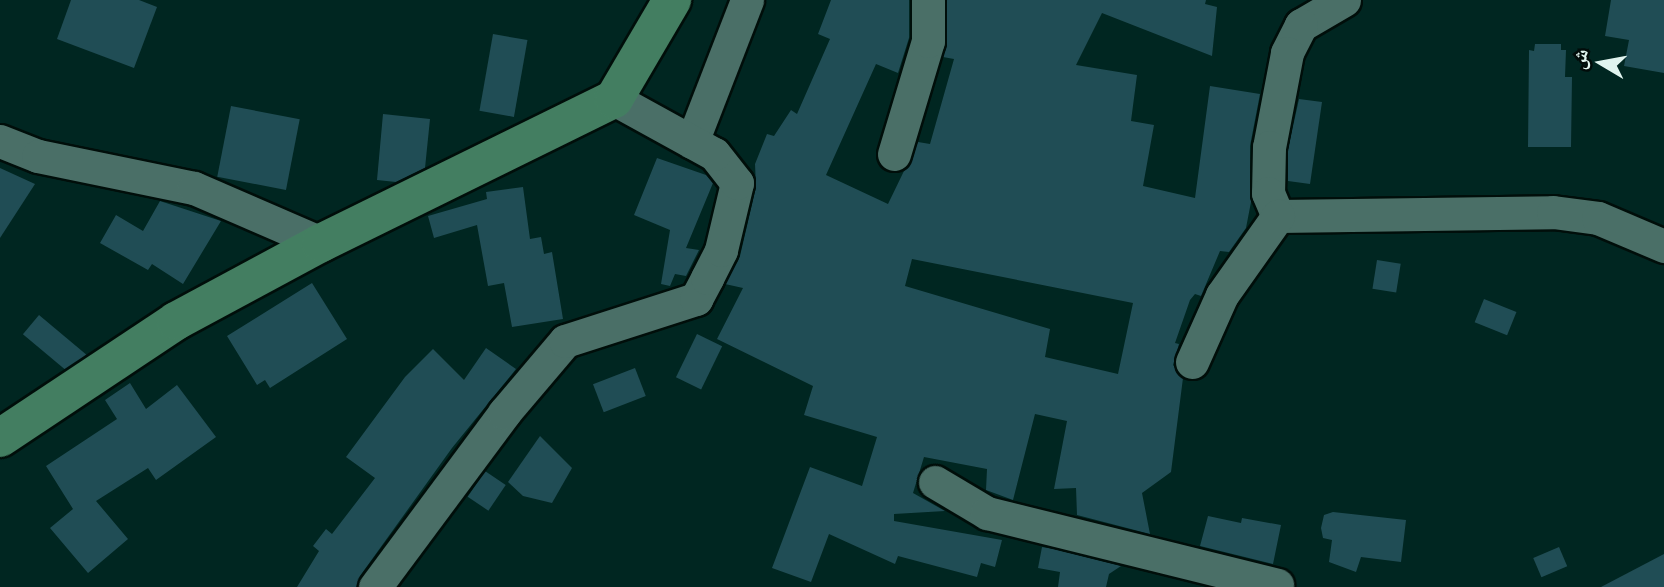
<!DOCTYPE html>
<html>
<head>
<meta charset="utf-8">
<style>
  body { margin:0 }
  #map { position:relative; width:1664px; height:587px; overflow:hidden; background:#002621; font-family:"Nunito Sans","Noto Naskh Arabic",sans-serif }
  div>[style] { position:absolute }
  .building>* { inset:0; background:#204d55; transform-origin:0 0 }
  .roads { filter:drop-shadow(2px 0 #000e0a) drop-shadow(-2px 0 #000e0a) drop-shadow(0 2px #000e0a) drop-shadow(0 -2px #000e0a) }
  .street>* { height:33px; margin:-16.5px; padding:0 16.5px; transform-origin:16.5px; border-radius:16.5px; background:#4a6f67 }
  .secondary>* { height:38px; margin:-19px; padding:0 19px; transform-origin:19px; border-radius:19px; background:#437e61 }
  span { translate:-50% -50%; white-space:nowrap; text-align:center; line-height:1.15; -webkit-text-stroke:6px #010c0a; paint-order:stroke }
  .north { position:absolute; left:1566px; top:28px; width:70px; height:70px; -webkit-text-stroke:5px #010c0a; paint-order:stroke; rotate:280deg; font-size:19px; font-weight:700; line-height:28px; text-align:center; color:#e0f4ef }
  .north::after { content:''; display:block; margin:auto; width:24px; height:32px; background:#e0f4ef; clip-path:polygon(50% 0,100% 100%,50% 72%,0 100%) }
</style>
</head>
<body>
<div id="map">
  <div class="building">
    <div style="clip-path:polygon(71px 0,139px 0,157px 7px,134px 68px,57px 39px)"></div>
    <div style="clip-path:polygon(evenodd,831px 0,909px 0,909px 38px,898px 73px,876px 64px,826px 175px,888px 204px,918px 142px,930px 144px,954px 59px,943px 57px,947px 0,1206px 0,1205px 4px,1217px 7px,1212px 56px,1102px 13px,1076px 65px,1137px 75px,1131px 121px,1154px 125px,1143px 186px,1195px 198px,1210px 86px,1260px 94px,1250px 146px,1251px 202px,1246px 228px,1229px 252px,1220px 251px,1201px 296px,1195px 294px,1190px 300px,1175px 343px,1179px 344px,1173px 365px,1183px 378px,1171px 472px,1142px 493px,1150px 534px,1077px 515px,1076px 488px,1054px 489px,1067px 421px,1035px 414px,1013px 500px,986px 490px,987px 469px,924px 457px,913px 493px,945px 511px,894px 514px,894px 521px,1002px 540px,995px 567px,981px 563px,977px 577px,898px 556px,895px 564px,829px 534px,811px 582px,772px 568px,810px 467px,862px 486px,877px 437px,804px 415px,813px 386px,717px 339px,743px 288px,725px 284px,740px 256px,756px 187px,755px 164px,767px 134px,774px 136px,791px 110px,797px 114px,830px 39px,818px 34px,831px 0,912px 259px,1133px 303px,1118px 374px,1045px 357px,1050px 329px,905px 286px,912px 259px)"></div>
    <div style="clip-path:polygon(1611px 0,1664px 0,1664px 73px,1624px 66px,1629px 40px,1605px 36px)"></div>
    <div style="left:493px;top:34px;width:35px;height:78px;rotate:10deg"></div>
    <div style="clip-path:polygon(1535px 44px,1561px 44px,1561px 50px,1566px 50px,1565px 77px,1572px 77px,1571px 147px,1528px 147px,1529px 50px,1534px 51px)"></div>
    <div style="clip-path:polygon(1299px 99px,1322px 102px,1310px 184px,1288px 181px,1288px 149px)"></div>
    <div style="left:231px;top:106px;width:70px;height:72px;rotate:11deg"></div>
    <div style="clip-path:polygon(383px 114px,430px 119px,425px 168px,396px 182px,377px 180px)"></div>
    <div style="clip-path:polygon(657px 158px,706px 175px,713px 183px,686px 248px,699px 250px,686px 276px,675px 274px,670px 286px,661px 284px,670px 230px,634px 215px)"></div>
    <div style="clip-path:polygon(0 168px,35px 184px,0 238px)"></div>
    <div style="clip-path:polygon(523px 187px,530px 239px,541px 237px,544px 254px,552px 252px,563px 319px,512px 327px,504px 283px,488px 286px,477px 225px,434px 238px,428px 216px,487px 199px,486px 192px)"></div>
    <div style="clip-path:polygon(160px 201px,221px 221px,183px 284px,152px 264px,148px 270px,100px 243px,116px 215px,143px 231px)"></div>
    <div style="left:1377px;top:260px;width:24px;height:29px;rotate:9deg"></div>
    <div style="clip-path:polygon(312px 283px,347px 339px,270px 388px,265px 380px,257px 385px,227px 336px)"></div>
    <div style="left:1484px;top:299px;width:35px;height:25px;rotate:22deg"></div>
    <div style="left:39px;top:315px;width:62px;height:25px;rotate:40deg"></div>
    <div style="left:697px;top:334px;width:28px;height:48px;rotate:26deg"></div>
    <div style="clip-path:polygon(486px 348px,516px 369px,452px 448px,360px 576px,356px 587px,297px 587px,319px 551px,313px 546px,326px 529px,332px 534px,375px 478px,346px 457px,405px 377px,433px 349px,464px 380px)"></div>
    <div style="left:635px;top:368px;width:30px;height:45px;rotate:69deg"></div>
    <div style="clip-path:polygon(130px 383px,146px 409px,177px 385px,216px 437px,156px 480px,148px 468px,96px 501px,128px 539px,88px 573px,50px 528px,73px 509px,46px 466px,117px 419px,105px 400px)"></div>
    <div style="clip-path:polygon(540px 436px,572px 468px,552px 503px,523px 496px,508px 482px)"></div>
    <div style="left:485px;top:471px;width:25px;height:31px;rotate:34deg"></div>
    <div style="clip-path:polygon(1333px 512px,1406px 520px,1401px 562px,1361px 557px,1356px 572px,1329px 562px,1332px 540px,1323px 538px,1321px 528px,1324px 515px)"></div>
    <div style="clip-path:polygon(1208px 516px,1241px 523px,1242px 518px,1281px 525px,1273px 564px,1200px 546px)"></div>
    <div style="clip-path:polygon(1042px 547px,1054px 549px,1121px 566px,1109px 574px,1106px 587px,1058px 587px,1060px 572px,1038px 568px)"></div>
    <div style="left:1559px;top:547px;width:21px;height:28px;rotate:67deg"></div>
    <div style="clip-path:polygon(1664px 554px,1664px 587px,1601px 587px)"></div>
  </div>
  <div class="roads">
    <div class="street">
      <div style="left:1344px;top:0;width:50px;rotate:149.8deg"></div>
      <div style="left:1301px;top:25px;width:31px;rotate:117deg"></div>
      <div style="left:1287px;top:53px;width:96px;rotate:100.8deg"></div>
      <div style="left:1269px;top:147px;width:46px;rotate:91.2deg"></div>
      <div style="left:1268px;top:193px;width:25px;rotate:67deg"></div>
      <div style="left:1278px;top:216px;width:275px;rotate:-0.8deg"></div>
      <div style="left:1553px;top:212px;width:45px;rotate:7.6deg"></div>
      <div style="left:1598px;top:218px;width:72px;rotate:23deg"></div>
      <div style="left:0;top:141px;width:41px;rotate:21.5deg"></div>
      <div style="left:38px;top:156px;width:159px;rotate:11.6deg"></div>
      <div style="left:194px;top:188px;width:138px;rotate:23.4deg"></div>
      <div style="left:692px;top:142px;width:152px;rotate:-68.8deg"></div>
      <div style="left:894px;top:154px;width:118px;rotate:-73.3deg"></div>
      <div style="left:928px;top:41px;width:41px;rotate:-90deg"></div>
      <div style="left:1192px;top:362px;width:73px;rotate:-65.9deg"></div>
      <div style="left:1222px;top:295px;width:97px;rotate:-54.7deg"></div>
      <div style="left:935px;top:482px;width:61px;rotate:30.8deg"></div>
      <div style="left:987px;top:513px;width:299px;rotate:13.9deg"></div>
      <div style="left:375px;top:587px;width:217px;rotate:-53.4deg"></div>
      <div style="left:504px;top:413px;width:94px;rotate:-49.7deg"></div>
      <div style="left:565px;top:341px;width:138px;rotate:-17.8deg"></div>
      <div style="left:696px;top:299px;width:24px;rotate:-62deg"></div>
      <div style="left:707px;top:278px;width:31px;rotate:-63deg"></div>
      <div style="left:721px;top:250px;width:69px;rotate:-76.6deg"></div>
      <div style="left:737px;top:183px;width:37px;rotate:-128deg"></div>
      <div style="left:714px;top:154px;width:114px;rotate:-151.2deg"></div>
    </div>
    <div class="secondary">
      <div style="left:0;top:438px;width:211px;rotate:-33.6deg"></div>
      <div style="left:176px;top:321px;width:165px;rotate:-28.3deg"></div>
      <div style="left:321px;top:243px;width:326px;rotate:-26.2deg"></div>
      <div style="left:614px;top:99px;width:115px;rotate:-59.6deg"></div>
    </div>
  </div>
  <div class="north">ش</div>
</div>
</body>
</html>
